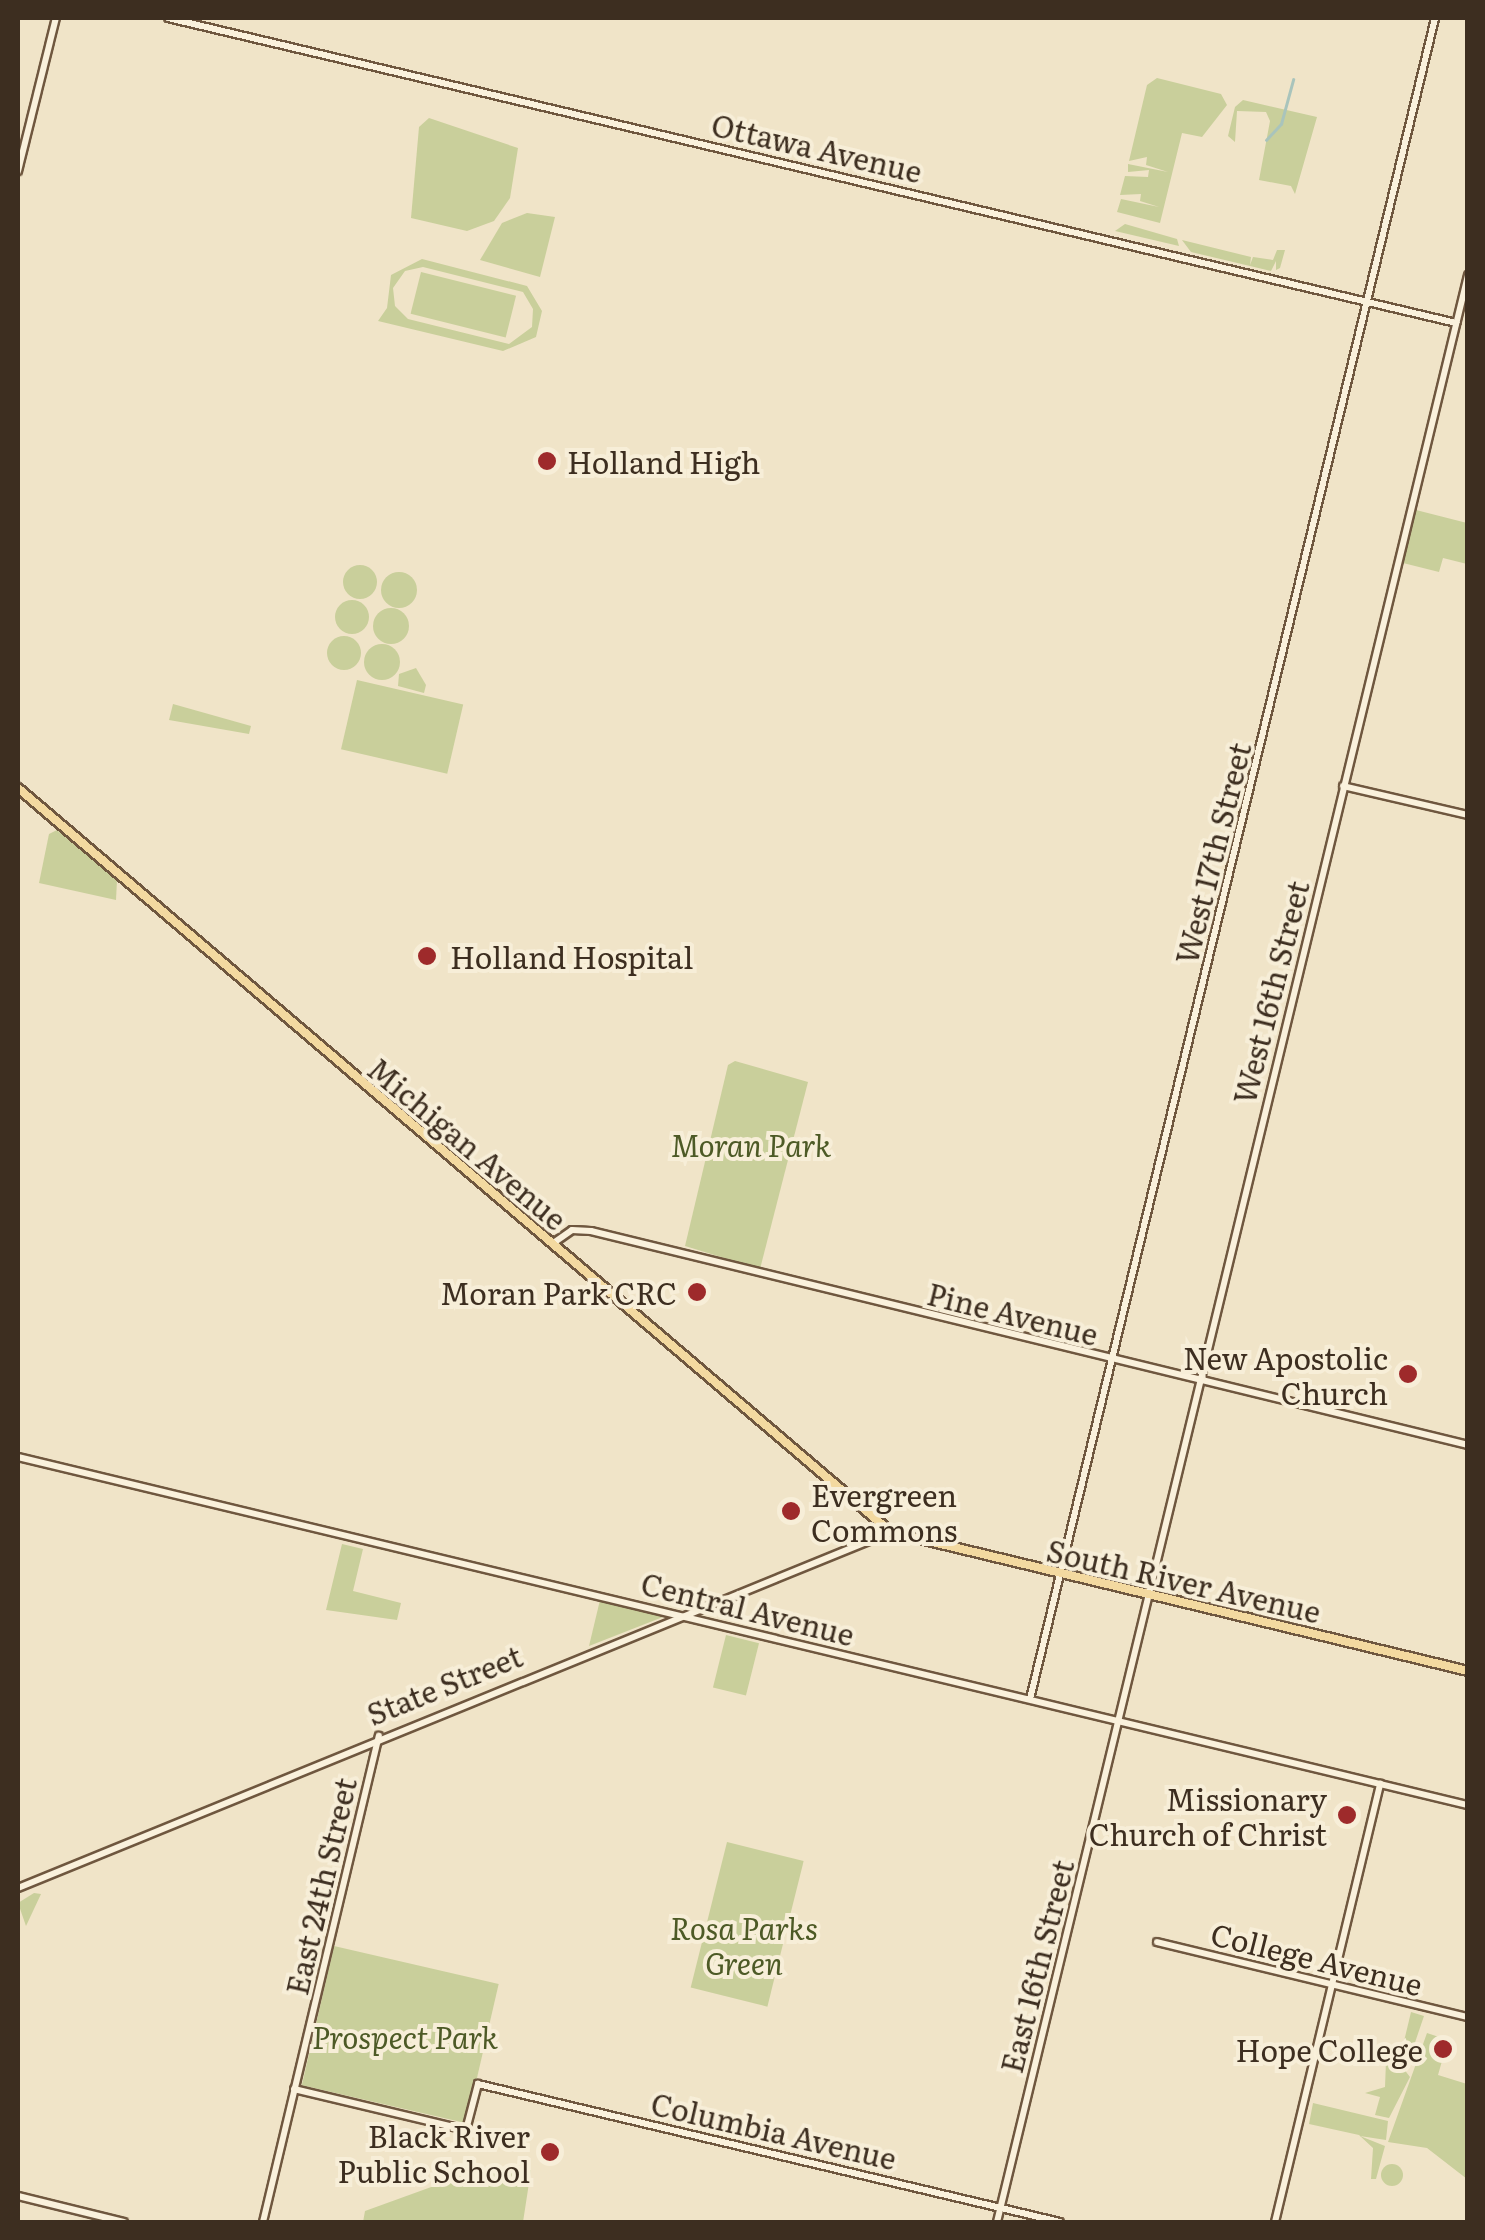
<!DOCTYPE html>
<html>
<head>
<meta charset="utf-8">
<style>
  body { margin:0 }
  #map { position:relative; width:1485px; height:2240px; overflow:hidden; background:#f0e4c8; font-family:Literata,serif }
  div>[style] { position:absolute }
  .green>* { inset:0; background:#c9cf9b; transform-origin:0 0 }
  .round { border-radius:50% }
  .stream>* { height:2.5px; margin:-1.25px; padding:0 1.25px; transform-origin:1.25px; border-radius:1.25px; background:#a9c4bc }
  .roads { filter:drop-shadow(2px 0 #6f573f) drop-shadow(-2px 0 #6f573f) drop-shadow(0 2px #6f573f) drop-shadow(0 -2px #6f573f) }
  .secondary>* { height:6px; margin:-3px; padding:0 3px; transform-origin:3px; border-radius:3px; background:#faf1dc }
  .primary>* { height:8px; margin:-4px; padding:0 4px; transform-origin:4px; border-radius:4px; background:#f3d9a0 }
  .dots>* { width:28px; height:28px; translate:-50% -50%; box-sizing:border-box; border:5px solid #f7eed8; border-radius:50% }
  span { translate:-50% -50%; white-space:nowrap; text-align:center; line-height:1.15; -webkit-text-stroke:8px #f7eed8; paint-order:stroke }
  .street-label { font-size:30px; color:#3d2e20 }
  .poi-label { font-size:30px; color:#3d2e20 }
  .left { translate:0 -50%; text-align:left }
  .right { translate:-100% -50%; text-align:right }
  .park-label { font-size:30px; color:#4d5a26; font-style:italic }
  .frame { position:absolute; inset:0; border:20px solid #3d2e20; pointer-events:none }
</style>
</head>
<body>
<div id="map">
  <div class="green">
    <div style="clip-path:polygon(1157px 78px,1221px 94px,1227px 105px,1202px 137px,1182px 133px,1160px 223px,1117px 212px,1121px 199px,1159px 207px,1140px 201px,1141px 194px,1120px 195px,1125px 176px,1148px 177px,1149px 170px,1128px 172px,1128px 164px,1168px 172px,1146px 165px,1147px 157px,1129px 161px,1147px 85px)"></div>
    <div style="clip-path:polygon(1243px 100px,1317px 117px,1295px 194px,1291px 186px,1259px 180px,1270px 121px,1266px 112px,1237px 111px,1235px 142px,1228px 136px,1235px 107px)"></div>
    <div style="clip-path:polygon(429px 118px,518px 148px,510px 198px,494px 221px,467px 231px,411px 218px,419px 127px)"></div>
    <div style="clip-path:polygon(527px 213px,555px 217px,540px 277px,480px 260px,502px 223px)"></div>
    <div style="clip-path:polygon(1125px 224px,1177px 239px,1179px 246px,1115px 231px)"></div>
    <div style="clip-path:polygon(1182px 240px,1251px 257px,1250px 265px,1253px 257px,1273px 260px,1277px 250px,1285px 250px,1280px 268px,1276px 270px,1276px 261px,1271px 271px,1191px 252px)"></div>
    <div style="clip-path:polygon(evenodd,422px 259px,527px 286px,542px 311px,536px 337px,503px 351px,378px 321px,387px 308px,391px 275px,422px 259px,423px 267px,523px 292px,533px 309px,532px 327px,509px 344px,408px 319px,395px 306px,393px 288px,405px 271px,423px 267px)"></div>
    <div style="left:421px;top:272px;width:98px;height:43px;rotate:14deg"></div>
    <div style="clip-path:polygon(1416px 510px,1467px 523px,1467px 564px,1443px 558px,1439px 572px,1403px 563px)"></div>
    <div class="round" style="left:343px;top:565px;width:34px;height:34px"></div>
    <div class="round" style="left:381px;top:572px;width:36px;height:36px"></div>
    <div class="round" style="left:335px;top:600px;width:34px;height:34px"></div>
    <div class="round" style="left:373px;top:608px;width:36px;height:36px"></div>
    <div class="round" style="left:327px;top:636px;width:34px;height:34px"></div>
    <div class="round" style="left:364px;top:644px;width:36px;height:36px"></div>
    <div style="clip-path:polygon(416px 668px,426px 685px,424px 693px,398px 686px,399px 674px)"></div>
    <div style="left:357px;top:680px;width:109px;height:71px;rotate:13deg"></div>
    <div style="clip-path:polygon(173px 704px,251px 726px,249px 734px,169px 720px)"></div>
    <div style="clip-path:polygon(57px 830px,117px 880px,116px 900px,39px 883px,49px 834px)"></div>
    <div style="clip-path:polygon(735px 1061px,808px 1082px,760px 1269px,685px 1246px,728px 1065px)"></div>
    <div style="clip-path:polygon(342px 1544px,363px 1549px,353px 1591px,401px 1603px,397px 1620px,326px 1610px)"></div>
    <div style="clip-path:polygon(600px 1600px,668px 1615px,589px 1646px)"></div>
    <div style="left:726px;top:1635px;width:34px;height:54px;rotate:14deg"></div>
    <div style="left:727px;top:1842px;width:79px;height:150px;rotate:14deg"></div>
    <div style="clip-path:polygon(34px 1893px,41px 1894px,26px 1926px,18px 1903px)"></div>
    <div style="left:334px;top:1946px;width:169px;height:143px;rotate:13deg"></div>
    <div style="clip-path:polygon(1411px 2012px,1424px 2016px,1407px 2066px,1400px 2058px)"></div>
    <div style="clip-path:polygon(1427px 2033px,1448px 2040px,1438px 2075px,1467px 2084px,1467px 2179px,1427px 2148px,1388px 2142px)"></div>
    <div style="clip-path:polygon(1386px 2061px,1400px 2064px,1410px 2077px,1389px 2118px,1375px 2115px,1380px 2097px,1365px 2093px,1385px 2087px)"></div>
    <div style="clip-path:polygon(1313px 2103px,1388px 2121px,1386px 2140px,1360px 2136px,1385px 2146px,1376px 2179px,1371px 2179px,1373px 2148px,1359px 2135px,1309px 2124px)"></div>
    <div class="round" style="left:1381px;top:2164px;width:22px;height:22px"></div>
    <div style="clip-path:polygon(456px 2167px,482px 2175px,505px 2167px,531px 2170px,523px 2222px,363px 2222px,365px 2211px,434px 2186px)"></div>
  </div>
  <div class="stream">
    <div style="left:1266px;top:140px;width:22px;rotate:-47deg"></div>
    <div style="left:1281px;top:124px;width:46px;rotate:-74.7deg"></div>
  </div>
  <div class="roads">
    <div class="secondary">
      <div style="left:168px;top:18px;width:1324px;rotate:13.32deg"></div>
      <div style="left:18px;top:171px;width:158px;rotate:-76.1deg"></div>
      <div style="left:1343px;top:786px;width:128px;rotate:13.1deg"></div>
      <div style="left:552px;top:1244px;width:24px;rotate:-35deg"></div>
      <div style="left:572px;top:1230px;width:19px;rotate:3deg"></div>
      <div style="left:591px;top:1231px;width:903px;rotate:13.71deg"></div>
      <div style="left:18px;top:1457px;width:1491px;rotate:13.5deg"></div>
      <div style="left:1030px;top:1699px;width:1729px;rotate:-76.45deg"></div>
      <div style="left:18px;top:1888px;width:943px;rotate:-22.19deg"></div>
      <div style="left:1157px;top:1942px;width:320px;rotate:13.6deg"></div>
      <div style="left:294px;top:2089px;width:177px;rotate:13.4deg"></div>
      <div style="left:466px;top:2130px;width:48px;rotate:-75.4deg"></div>
      <div style="left:478px;top:2084px;width:598px;rotate:13.34deg"></div>
      <div style="left:18px;top:2196px;width:109px;rotate:13.8deg"></div>
      <div style="left:263px;top:2222px;width:500px;rotate:-76.6deg"></div>
      <div style="left:997px;top:2222px;width:2003px;rotate:-76.4deg"></div>
      <div style="left:1275px;top:2222px;width:451px;rotate:-76.5deg"></div>
    </div>
    <div class="primary">
      <div style="left:18px;top:788px;width:1147px;rotate:40.44deg"></div>
      <div style="left:891px;top:1532px;width:594px;rotate:13.54deg"></div>
    </div>
  </div>
  <div class="dots">
    <div style="left:547px;top:461px;background:#9e2a2b"></div>
    <div style="left:427px;top:956px;background:#9e2a2b"></div>
    <div style="left:697px;top:1292px;background:#9e2a2b"></div>
    <div style="left:1408px;top:1374px;background:#9e2a2b"></div>
    <div style="left:791px;top:1511px;background:#9e2a2b"></div>
    <div style="left:1347px;top:1815px;background:#9e2a2b"></div>
    <div style="left:1443px;top:2049px;background:#9e2a2b"></div>
    <div style="left:550px;top:2152px;background:#9e2a2b"></div>
  </div>
  <div class="street-label">
    <span style="left:817px;top:147px;rotate:13deg">Ottawa Avenue</span>
    <span style="left:1212px;top:853px;rotate:-76deg">West 17th Street</span>
    <span style="left:1270px;top:992px;rotate:-76deg">West 16th Street</span>
    <span style="left:468px;top:1143px;rotate:40deg">Michigan Avenue</span>
    <span style="left:1013px;top:1313px;rotate:14deg">Pine Avenue</span>
    <span style="left:1184px;top:1580px;rotate:13deg">South River Avenue</span>
    <span style="left:748px;top:1608px;rotate:14deg">Central Avenue</span>
    <span style="left:444px;top:1684px;rotate:-22deg">State Street</span>
    <span style="left:320px;top:1886px;rotate:-77deg">East 24th Street</span>
    <span style="left:1317px;top:1958px;rotate:14deg">College Avenue</span>
    <span style="left:1036px;top:1966px;rotate:-76deg">East 16th Street</span>
    <span style="left:774px;top:2130px;rotate:13deg">Columbia Avenue</span>
  </div>
  <div class="poi-label">
    <span class="left" style="left:567px;top:461px">Holland High</span>
    <span class="left" style="left:450px;top:956px">Holland Hospital</span>
    <span class="right" style="left:677px;top:1292px">Moran Park CRC</span>
    <span class="right" style="left:1388px;top:1374px">New Apostolic<br>Church</span>
    <span class="left" style="left:811px;top:1511px">Evergreen<br>Commons</span>
    <span class="right" style="left:1327px;top:1815px">Missionary<br>Church of Christ</span>
    <span class="right" style="left:1423px;top:2049px">Hope College</span>
    <span class="right" style="left:530px;top:2152px">Black River<br>Public School</span>
  </div>
  <div class="park-label">
    <span style="left:751px;top:1144px">Moran Park</span>
    <span style="left:744px;top:1944px">Rosa Parks<br>Green</span>
    <span style="left:405px;top:2036px">Prospect Park</span>
  </div>
  <div class="frame"></div>
</div>
</body>
</html>
